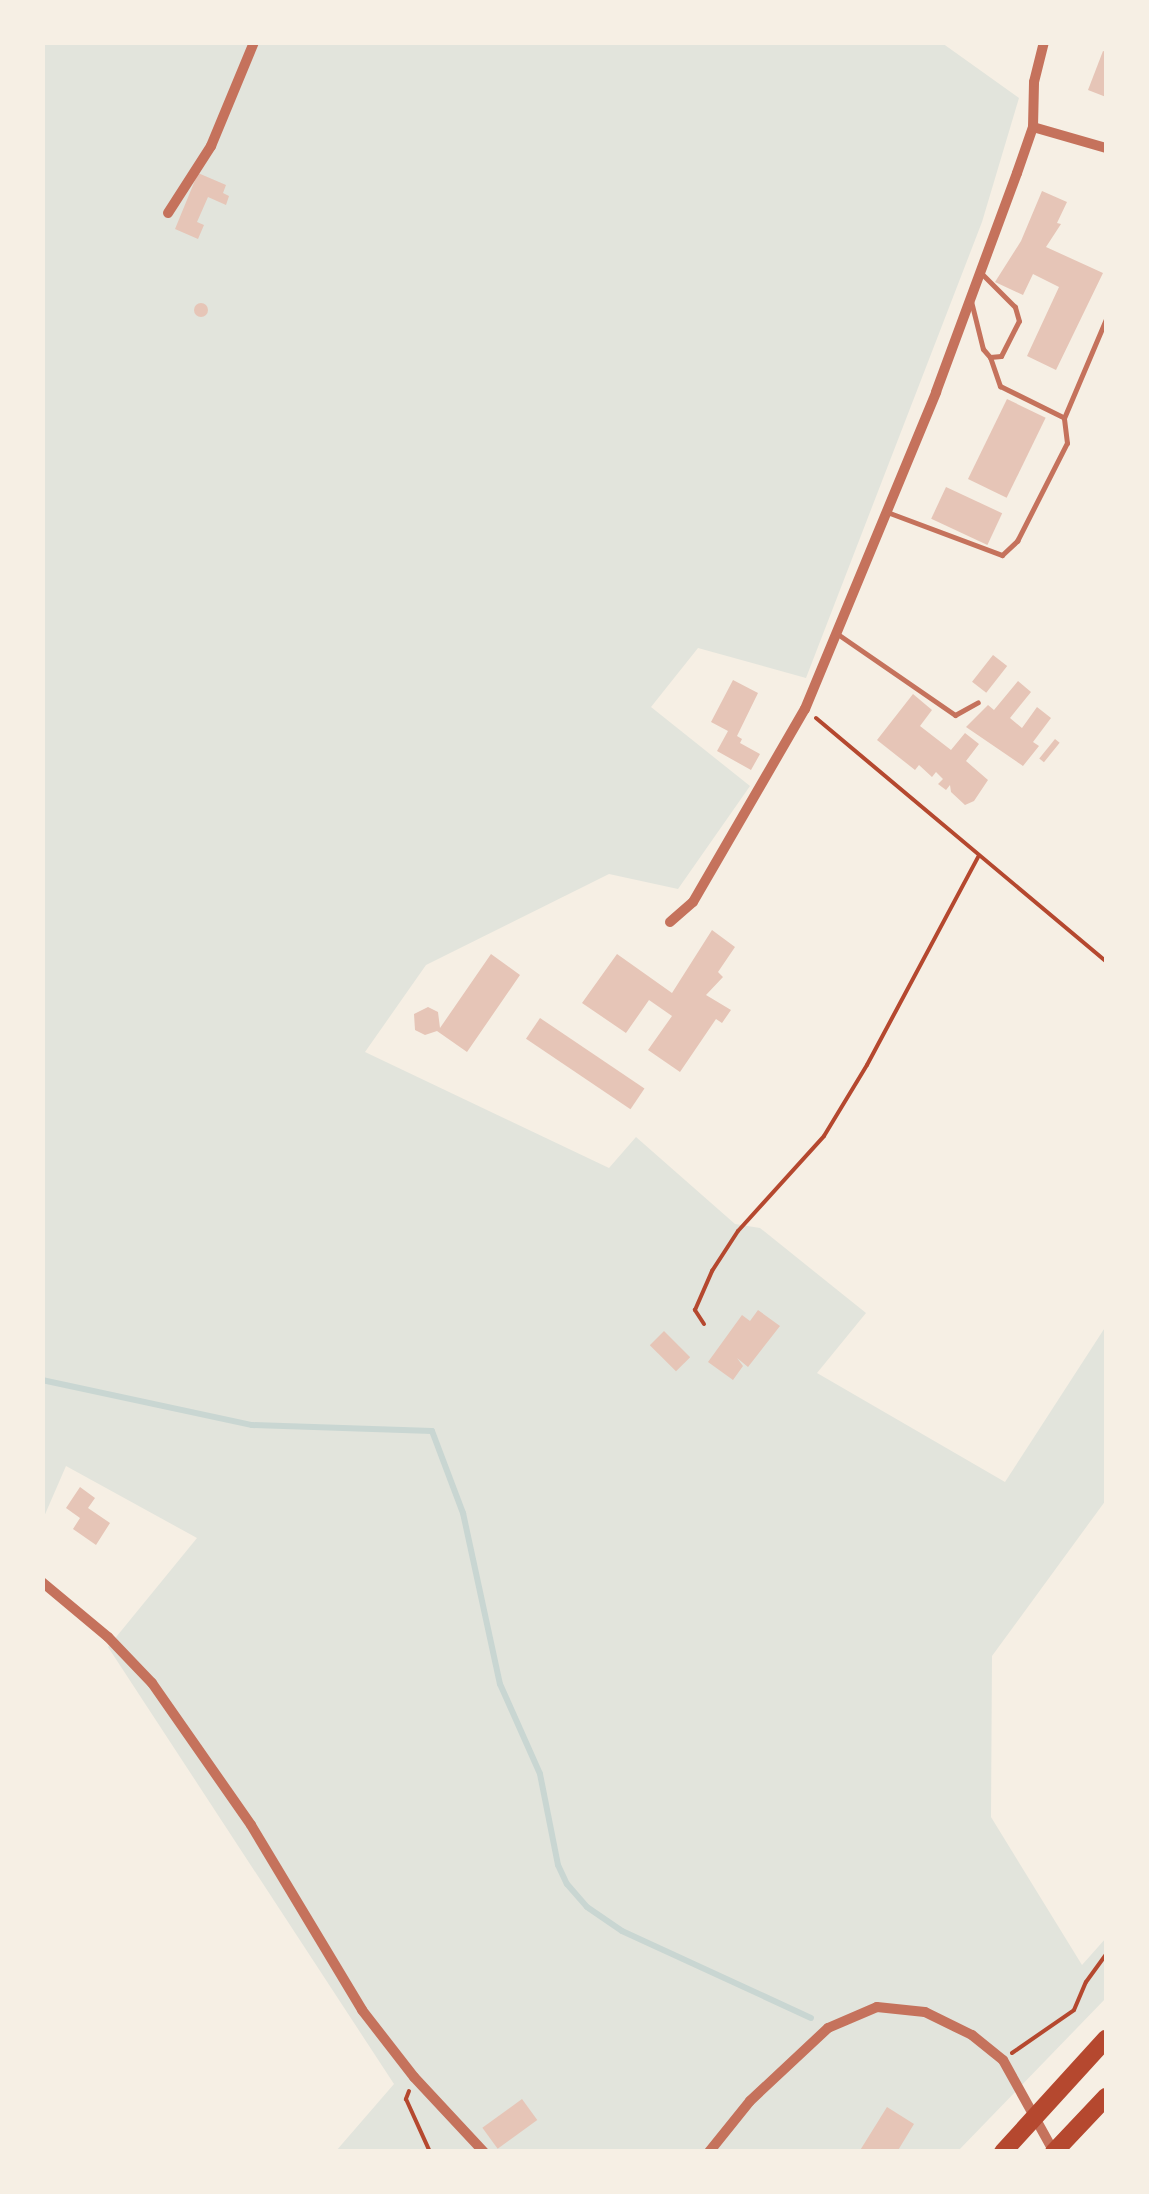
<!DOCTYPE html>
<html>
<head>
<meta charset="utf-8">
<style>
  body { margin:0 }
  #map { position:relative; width:1149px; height:2194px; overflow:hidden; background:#f6efe4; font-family:Arial,sans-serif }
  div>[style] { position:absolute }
  .green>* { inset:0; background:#e2e4dc }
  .stream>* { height:6px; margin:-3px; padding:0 3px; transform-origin:3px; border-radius:3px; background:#c9d6d2 }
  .building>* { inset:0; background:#e6c5b7; transform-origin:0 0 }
  .round { border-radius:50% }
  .path>* { height:4px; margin:-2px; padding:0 2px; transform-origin:2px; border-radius:2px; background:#b5482f }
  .service>* { height:5px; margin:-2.5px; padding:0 2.5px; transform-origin:2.5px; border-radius:2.5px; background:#c5725c }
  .minor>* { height:10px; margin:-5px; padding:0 5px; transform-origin:5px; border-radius:5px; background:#c5725c }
  .motorway>* { height:18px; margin:-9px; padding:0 9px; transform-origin:9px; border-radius:9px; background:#b5482f }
  span { translate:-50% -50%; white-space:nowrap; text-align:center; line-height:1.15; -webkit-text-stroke:8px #f6efe4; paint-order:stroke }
  .frame { position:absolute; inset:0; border:45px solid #f6efe4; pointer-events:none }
</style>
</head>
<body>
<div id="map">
  <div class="green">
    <div style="clip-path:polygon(42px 43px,942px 43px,1019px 98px,982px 222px,806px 678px,698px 648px,651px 707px,750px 786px,678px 889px,609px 874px,426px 965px,365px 1052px,609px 1168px,636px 1137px,735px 1224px,760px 1228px,866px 1313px,817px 1373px,1005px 1482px,1106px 1326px,1106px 1500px,992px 1656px,991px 1817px,1082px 1965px,1106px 1938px,1106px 1998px,958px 2151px,336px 2151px,394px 2084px,108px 1647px,197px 1538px,66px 1466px,43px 1519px)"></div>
  </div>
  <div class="stream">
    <div style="left:42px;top:1380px;width:215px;rotate:12.1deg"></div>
    <div style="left:252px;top:1425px;width:180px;rotate:1.9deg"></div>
    <div style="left:432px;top:1431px;width:88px;rotate:69.3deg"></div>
    <div style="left:463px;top:1513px;width:175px;rotate:77.8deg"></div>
    <div style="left:500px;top:1684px;width:98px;rotate:66deg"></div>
    <div style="left:540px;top:1774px;width:93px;rotate:78.8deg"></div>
    <div style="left:558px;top:1865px;width:21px;rotate:65deg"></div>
    <div style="left:567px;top:1884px;width:30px;rotate:49deg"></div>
    <div style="left:587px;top:1907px;width:42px;rotate:34.4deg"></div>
    <div style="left:622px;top:1931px;width:208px;rotate:24.7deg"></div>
  </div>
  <div class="building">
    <div style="clip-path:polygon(1103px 51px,1106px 52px,1106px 97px,1088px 90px)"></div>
    <div style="clip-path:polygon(198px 173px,226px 185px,223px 193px,229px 196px,226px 205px,208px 197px,197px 222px,204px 225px,198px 239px,175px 229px)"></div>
    <div style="clip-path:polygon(1042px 191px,1067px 202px,1057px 223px,1061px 224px,1046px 247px,1103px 273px,1056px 370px,1027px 356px,1059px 287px,1033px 274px,1023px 295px,995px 282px,1021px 241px)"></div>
    <div class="round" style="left:194px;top:303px;width:14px;height:14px"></div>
    <div style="left:1007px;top:399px;width:43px;height:89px;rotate:26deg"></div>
    <div style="left:946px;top:487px;width:62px;height:35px;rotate:25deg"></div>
    <div style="left:993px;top:655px;width:18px;height:34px;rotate:38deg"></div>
    <div style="clip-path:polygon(733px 680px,758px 693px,737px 736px,742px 739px,740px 743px,760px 754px,751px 770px,717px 751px,728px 731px,711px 722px)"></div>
    <div style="clip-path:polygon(1018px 681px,1031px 692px,1010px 718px,1022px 728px,1037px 707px,1051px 718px,1033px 742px,1039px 746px,1023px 766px,966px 727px,988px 705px,994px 710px)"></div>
    <div style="clip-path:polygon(913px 694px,932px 710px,920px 726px,951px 750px,965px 733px,979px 744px,966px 761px,988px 780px,974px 801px,965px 805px,951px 792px,950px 785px,946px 790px,938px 784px,943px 779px,936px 772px,932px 777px,919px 765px,915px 770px,877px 740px)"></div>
    <div style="left:1055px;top:739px;width:6px;height:25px;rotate:39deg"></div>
    <div style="clip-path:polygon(712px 930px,735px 947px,718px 972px,723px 977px,706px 995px,731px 1010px,722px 1023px,716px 1019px,680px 1072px,648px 1050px,672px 1016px,649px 1000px,626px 1033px,582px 1003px,617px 954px,672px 993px)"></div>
    <div style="clip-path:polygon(491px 954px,520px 975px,467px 1052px,437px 1031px,425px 1035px,415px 1030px,414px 1014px,428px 1007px,438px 1012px,440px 1028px)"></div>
    <div style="left:540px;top:1018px;width:126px;height:25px;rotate:34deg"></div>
    <div style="clip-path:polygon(758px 1310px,780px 1326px,748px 1367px,737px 1358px,743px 1366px,733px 1380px,708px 1362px,742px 1315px,750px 1321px)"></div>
    <div style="left:664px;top:1331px;width:37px;height:20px;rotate:45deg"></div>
    <div style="clip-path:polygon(80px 1487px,95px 1498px,88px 1508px,110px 1523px,96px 1545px,73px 1529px,80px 1518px,66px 1508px)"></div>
    <div style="left:522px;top:2099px;width:26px;height:49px;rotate:54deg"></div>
    <div style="clip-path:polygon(887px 2107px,914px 2124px,897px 2152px,859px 2152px)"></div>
  </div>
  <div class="path">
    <div style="left:816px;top:718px;width:378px;rotate:40deg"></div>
    <div style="left:704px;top:1324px;width:17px;rotate:-123deg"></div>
    <div style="left:695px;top:1310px;width:43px;rotate:-66.4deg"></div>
    <div style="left:712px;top:1271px;width:48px;rotate:-57deg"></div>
    <div style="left:738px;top:1231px;width:128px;rotate:-47.8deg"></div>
    <div style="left:824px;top:1136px;width:83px;rotate:-58.8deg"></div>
    <div style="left:867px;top:1065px;width:236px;rotate:-61.9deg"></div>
    <div style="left:1012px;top:2053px;width:75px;rotate:-34.7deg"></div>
    <div style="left:1074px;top:2010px;width:30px;rotate:-67deg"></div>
    <div style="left:1086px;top:1982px;width:34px;rotate:-54deg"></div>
    <div style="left:409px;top:2091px;width:9px;rotate:111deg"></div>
    <div style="left:406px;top:2099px;width:58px;rotate:65.6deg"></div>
  </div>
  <div class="service">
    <div style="left:971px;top:301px;width:49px;rotate:76deg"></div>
    <div style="left:983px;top:349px;width:11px;rotate:49deg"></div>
    <div style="left:990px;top:357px;width:11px;rotate:-5deg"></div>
    <div style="left:1001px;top:356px;width:39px;rotate:-63deg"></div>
    <div style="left:1019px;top:321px;width:15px;rotate:-106deg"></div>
    <div style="left:1015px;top:307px;width:48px;rotate:-135deg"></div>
    <div style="left:990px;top:357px;width:31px;rotate:71deg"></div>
    <div style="left:1000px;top:386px;width:70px;rotate:26.2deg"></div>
    <div style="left:887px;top:512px;width:123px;rotate:20.5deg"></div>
    <div style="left:1002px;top:555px;width:21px;rotate:-43deg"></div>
    <div style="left:1017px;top:541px;width:110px;rotate:-63deg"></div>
    <div style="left:1067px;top:443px;width:25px;rotate:-97deg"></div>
    <div style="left:1064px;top:418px;width:108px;rotate:-67deg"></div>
    <div style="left:839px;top:635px;width:141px;rotate:34.6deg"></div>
    <div style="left:955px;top:715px;width:26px;rotate:-29deg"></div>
  </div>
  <div class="minor">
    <div style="left:1033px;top:127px;width:76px;rotate:16deg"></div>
    <div style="left:168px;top:213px;width:80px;rotate:-57.3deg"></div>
    <div style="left:211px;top:146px;width:113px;rotate:-67.5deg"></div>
    <div style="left:670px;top:922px;width:30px;rotate:-41deg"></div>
    <div style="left:693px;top:902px;width:223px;rotate:-59.9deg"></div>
    <div style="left:805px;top:709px;width:343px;rotate:-67.5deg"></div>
    <div style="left:936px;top:392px;width:233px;rotate:-69.7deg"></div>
    <div style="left:1017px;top:173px;width:49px;rotate:-70.8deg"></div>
    <div style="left:1033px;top:127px;width:45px;rotate:-88.7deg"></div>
    <div style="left:1034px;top:82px;width:41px;rotate:-76deg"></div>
    <div style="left:42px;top:1582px;width:86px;rotate:39.8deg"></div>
    <div style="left:108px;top:1637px;width:64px;rotate:46.3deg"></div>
    <div style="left:152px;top:1683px;width:173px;rotate:55.1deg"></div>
    <div style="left:251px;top:1825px;width:216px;rotate:59deg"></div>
    <div style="left:362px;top:2010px;width:85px;rotate:52.2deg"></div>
    <div style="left:414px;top:2077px;width:103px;rotate:47deg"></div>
    <div style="left:709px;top:2152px;width:65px;rotate:-51.2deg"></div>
    <div style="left:750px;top:2101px;width:107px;rotate:-43.1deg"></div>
    <div style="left:828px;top:2028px;width:53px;rotate:-23.2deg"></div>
    <div style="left:877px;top:2007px;width:48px;rotate:5.9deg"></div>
    <div style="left:925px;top:2012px;width:52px;rotate:26.1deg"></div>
    <div style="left:972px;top:2035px;width:40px;rotate:39deg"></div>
    <div style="left:1003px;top:2060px;width:105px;rotate:61deg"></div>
  </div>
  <div class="motorway">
    <div style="left:1003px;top:2152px;width:153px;rotate:-47.7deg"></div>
    <div style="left:1054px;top:2152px;width:76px;rotate:-46.6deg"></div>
  </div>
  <div class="frame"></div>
</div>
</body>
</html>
